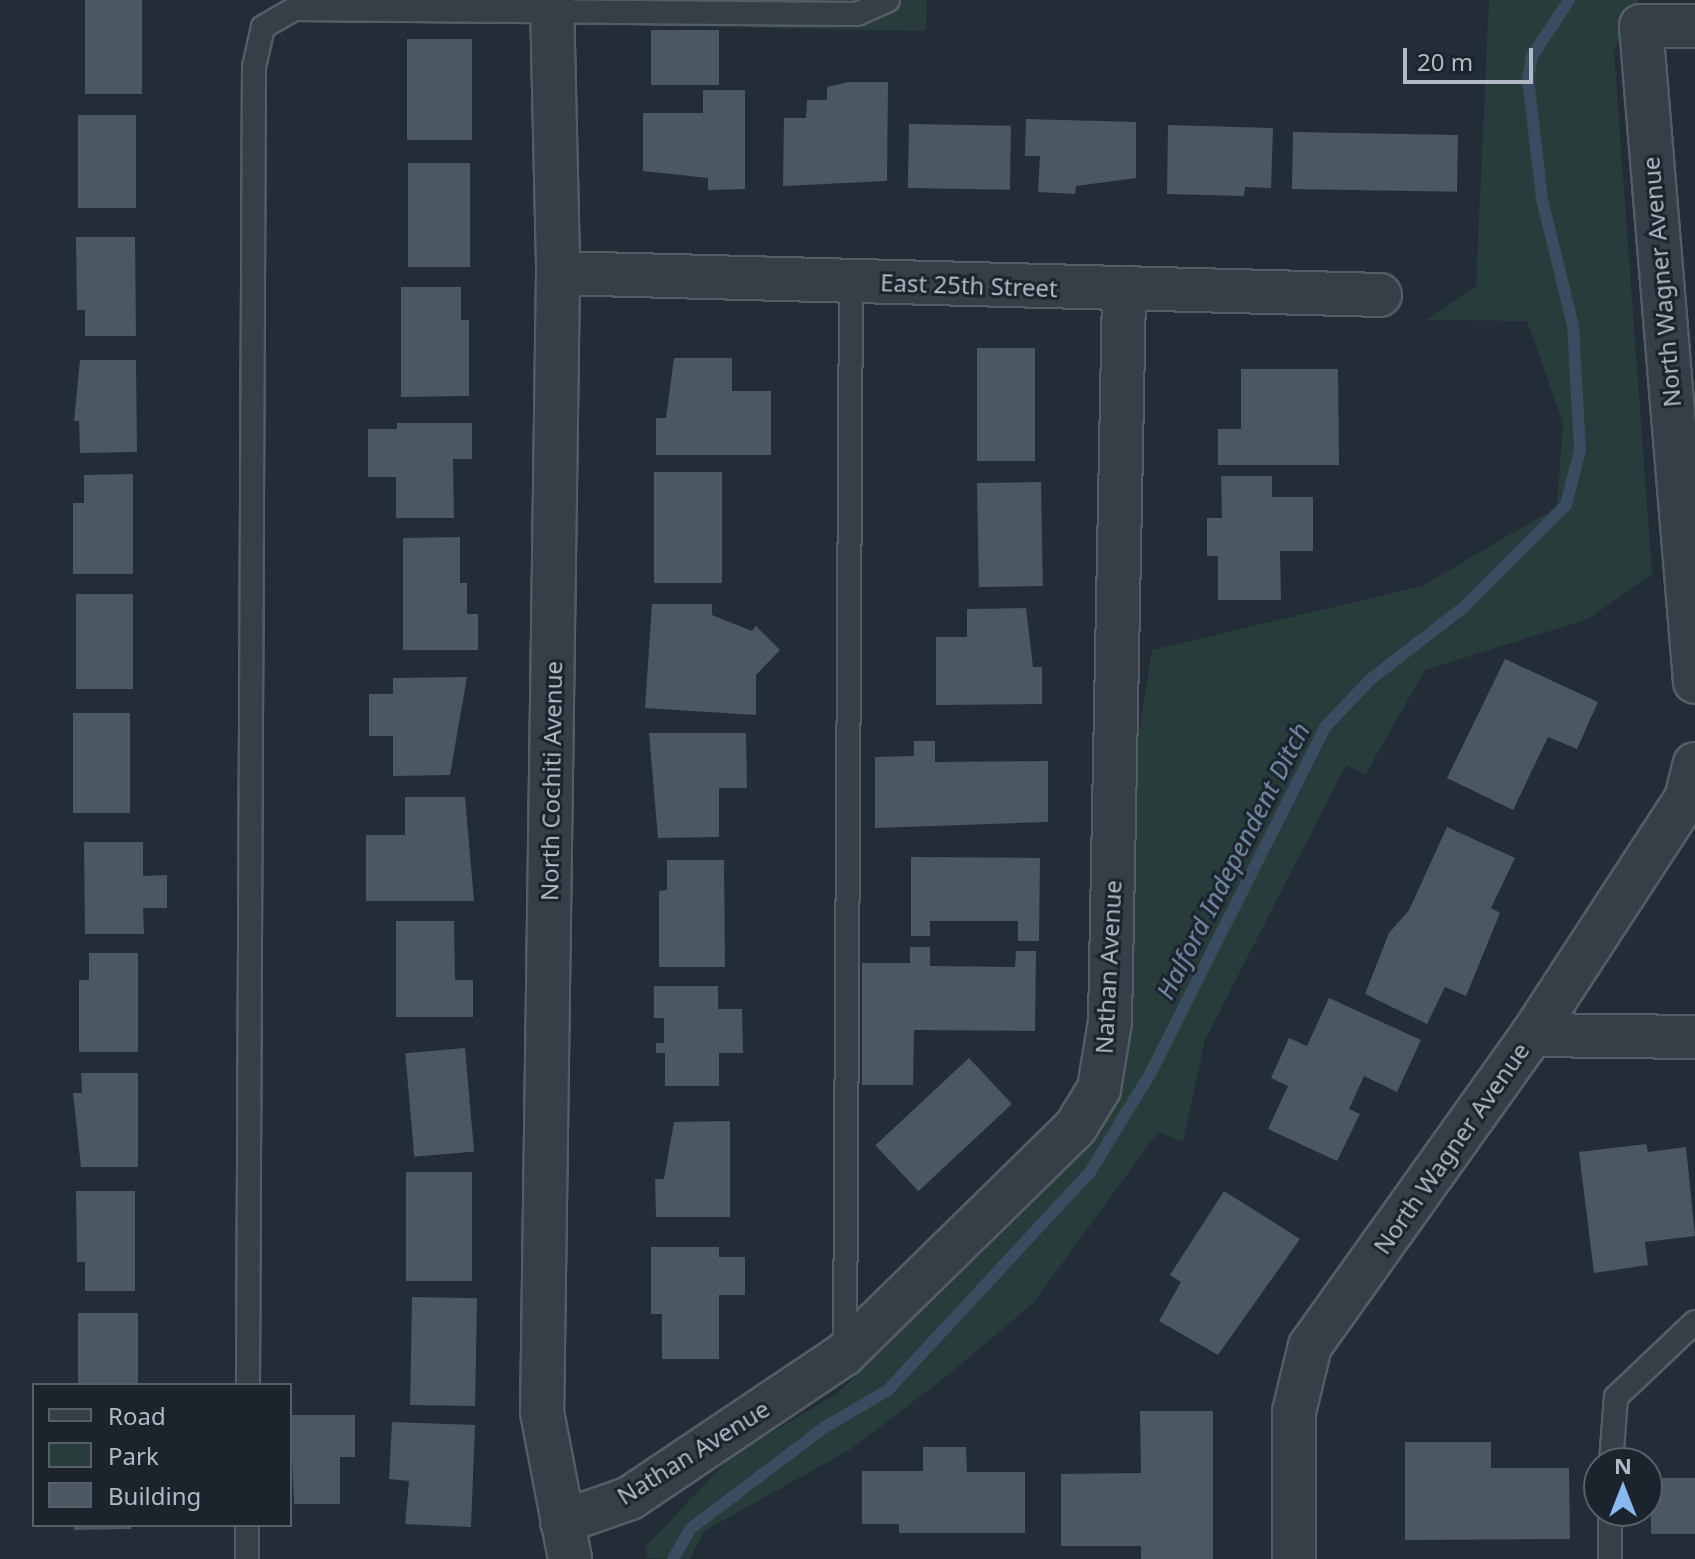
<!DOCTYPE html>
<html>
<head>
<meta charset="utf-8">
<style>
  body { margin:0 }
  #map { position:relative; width:1695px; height:1559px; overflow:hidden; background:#232d37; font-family:"Noto Sans",sans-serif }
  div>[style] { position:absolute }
  .green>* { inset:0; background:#273c3b }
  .stream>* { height:12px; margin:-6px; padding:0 6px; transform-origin:6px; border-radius:6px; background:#394c60 }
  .building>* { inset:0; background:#4b5763; transform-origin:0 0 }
  .roads { filter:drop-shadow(2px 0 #545d66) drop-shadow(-2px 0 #545d66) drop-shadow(0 2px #545d66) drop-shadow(0 -2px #545d66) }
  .lane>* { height:22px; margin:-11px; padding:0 11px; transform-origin:11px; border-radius:11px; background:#363f48 }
  .street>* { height:42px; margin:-21px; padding:0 21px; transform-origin:21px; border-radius:21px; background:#363f48 }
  span { translate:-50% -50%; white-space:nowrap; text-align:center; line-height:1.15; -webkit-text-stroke:6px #1b242d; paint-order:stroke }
  .street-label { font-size:24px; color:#b1bac4 }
  .water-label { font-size:26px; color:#738ca6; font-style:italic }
  .legend { position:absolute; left:32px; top:1383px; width:260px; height:144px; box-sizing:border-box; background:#1b242d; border:2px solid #576069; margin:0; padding:10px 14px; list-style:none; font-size:24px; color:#b1bac4 }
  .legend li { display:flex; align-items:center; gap:16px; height:40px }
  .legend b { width:40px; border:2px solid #576069 }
  .north { position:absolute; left:1583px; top:1447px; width:80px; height:80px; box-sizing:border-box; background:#1b242d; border:2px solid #576069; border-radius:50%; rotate:0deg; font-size:22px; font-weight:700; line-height:32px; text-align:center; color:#b1bac4 }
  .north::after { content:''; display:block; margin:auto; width:28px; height:36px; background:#8ab9f0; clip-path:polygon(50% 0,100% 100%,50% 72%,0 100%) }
  .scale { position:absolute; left:1403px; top:48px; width:130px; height:36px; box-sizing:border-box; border:4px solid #b1bac4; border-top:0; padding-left:10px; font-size:24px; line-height:28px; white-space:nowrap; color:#b1bac4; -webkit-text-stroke:6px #1b242d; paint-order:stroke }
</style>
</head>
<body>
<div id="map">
  <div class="green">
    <div style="clip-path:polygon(605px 0,927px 0,926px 31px,605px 25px)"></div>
    <div style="clip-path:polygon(1489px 0,1639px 0,1614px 52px,1652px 574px,1588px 619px,1425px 670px,1365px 775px,1346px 765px,1205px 1040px,1183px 1142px,1158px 1132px,1034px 1302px,952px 1372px,851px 1449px,704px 1531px,690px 1559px,647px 1558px,646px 1546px,733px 1455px,838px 1393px,1087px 1146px,1118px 1096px,1127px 1066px,1132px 776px,1152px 650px,1422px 586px,1557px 507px,1563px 423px,1527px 321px,1426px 320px,1476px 286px)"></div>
  </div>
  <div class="stream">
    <div style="left:673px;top:1559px;width:34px;rotate:-60deg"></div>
    <div style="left:690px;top:1529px;width:169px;rotate:-37.1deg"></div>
    <div style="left:825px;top:1427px;width:73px;rotate:-30.4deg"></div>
    <div style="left:888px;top:1390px;width:297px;rotate:-47.2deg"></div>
    <div style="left:1090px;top:1172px;width:115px;rotate:-58.5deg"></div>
    <div style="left:1150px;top:1074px;width:389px;rotate:-63.2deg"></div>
    <div style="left:1325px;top:727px;width:66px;rotate:-46.2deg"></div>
    <div style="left:1371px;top:679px;width:118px;rotate:-37.7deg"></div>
    <div style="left:1464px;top:607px;width:144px;rotate:-45deg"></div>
    <div style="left:1566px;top:505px;width:57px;rotate:-75.7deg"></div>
    <div style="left:1580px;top:450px;width:124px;rotate:-93.2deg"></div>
    <div style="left:1573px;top:326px;width:131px;rotate:-103.7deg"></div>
    <div style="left:1542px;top:199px;width:122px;rotate:-96.6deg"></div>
    <div style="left:1528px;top:78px;width:22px;rotate:-80deg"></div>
    <div style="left:1532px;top:56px;width:67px;rotate:-56.5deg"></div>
  </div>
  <div class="building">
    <div style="left:85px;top:0;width:57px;height:94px"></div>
    <div style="left:651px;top:30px;width:68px;height:55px"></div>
    <div style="left:407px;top:39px;width:65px;height:101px"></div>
    <div style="clip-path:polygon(849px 82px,888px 82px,887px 181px,783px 186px,784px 118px,806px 118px,807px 100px,827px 100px,827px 87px)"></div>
    <div style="clip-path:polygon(703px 90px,745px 90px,745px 189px,708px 190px,708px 178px,643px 171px,643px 113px,703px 113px)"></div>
    <div style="left:78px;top:115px;width:58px;height:93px"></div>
    <div style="clip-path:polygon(1026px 119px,1136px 122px,1136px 178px,1076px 186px,1075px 194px,1038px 192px,1040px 156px,1025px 156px)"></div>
    <div style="left:909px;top:124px;width:102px;height:64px;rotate:1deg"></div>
    <div style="clip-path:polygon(1168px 125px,1273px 128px,1271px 188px,1245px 187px,1244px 196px,1167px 194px)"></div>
    <div style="left:1293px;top:132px;width:165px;height:57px;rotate:1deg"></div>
    <div style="left:408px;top:163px;width:62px;height:104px"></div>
    <div style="clip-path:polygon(76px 237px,135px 237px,136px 336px,85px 336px,85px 310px,77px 310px)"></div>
    <div style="clip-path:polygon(401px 287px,461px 287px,461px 320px,469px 320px,469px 396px,401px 397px)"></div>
    <div style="left:977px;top:348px;width:58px;height:113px"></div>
    <div style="clip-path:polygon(674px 358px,732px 358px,732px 391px,771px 391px,771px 455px,656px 455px,656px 418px,666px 418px)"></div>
    <div style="clip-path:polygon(80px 360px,136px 360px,137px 452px,80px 453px,79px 421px,74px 421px)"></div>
    <div style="clip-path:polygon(1241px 369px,1338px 369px,1339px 465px,1218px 465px,1218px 429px,1241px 429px)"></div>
    <div style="clip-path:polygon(397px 423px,472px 423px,472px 459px,453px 459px,454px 518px,396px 518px,396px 477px,368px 477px,368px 429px,397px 429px)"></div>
    <div style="left:654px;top:472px;width:68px;height:111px"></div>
    <div style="clip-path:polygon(133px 474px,133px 574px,73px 574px,73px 503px,84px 503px,84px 475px)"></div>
    <div style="clip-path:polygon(1221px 476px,1272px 476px,1272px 497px,1313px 497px,1313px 551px,1280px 551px,1281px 600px,1218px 600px,1218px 556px,1207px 556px,1207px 518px,1222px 518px)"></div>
    <div style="left:1041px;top:482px;width:104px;height:64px;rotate:89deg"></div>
    <div style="clip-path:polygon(460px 537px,460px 583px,467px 583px,467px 614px,478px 614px,478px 650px,403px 650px,403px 538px)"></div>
    <div style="left:76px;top:594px;width:57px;height:95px"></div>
    <div style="clip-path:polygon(652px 604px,712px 604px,712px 615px,752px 631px,756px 626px,780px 650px,756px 675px,756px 715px,645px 708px)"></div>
    <div style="clip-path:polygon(1026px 608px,1033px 667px,1042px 667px,1042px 704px,936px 705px,936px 637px,967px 637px,967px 609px)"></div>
    <div style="clip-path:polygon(1505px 659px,1598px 702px,1577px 749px,1548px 737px,1513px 810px,1447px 778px)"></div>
    <div style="clip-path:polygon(467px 677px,450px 775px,393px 776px,393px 736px,369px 736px,369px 694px,393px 694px,393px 678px)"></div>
    <div style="left:73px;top:713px;width:57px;height:100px"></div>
    <div style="clip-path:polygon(649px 733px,746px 733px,747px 788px,719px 788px,719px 837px,658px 838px)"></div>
    <div style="clip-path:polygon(914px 741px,935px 741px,935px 762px,1048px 761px,1048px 822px,875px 828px,875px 757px,914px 756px)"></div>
    <div style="clip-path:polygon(405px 797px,465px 797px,474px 901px,366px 901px,366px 835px,405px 835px)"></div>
    <div style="clip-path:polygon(1447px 827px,1515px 858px,1491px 908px,1500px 913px,1466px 996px,1445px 987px,1427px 1024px,1365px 994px,1389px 933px,1409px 910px)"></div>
    <div style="clip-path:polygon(84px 842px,143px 842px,143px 876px,167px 875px,167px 908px,143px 908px,144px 934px,85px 934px)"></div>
    <div style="clip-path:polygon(911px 857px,1040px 858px,1039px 941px,1018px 941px,1018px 921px,930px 921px,930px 936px,911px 936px)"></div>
    <div style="clip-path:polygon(667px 860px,724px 860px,725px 967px,659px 967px,659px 891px,667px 890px)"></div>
    <div style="clip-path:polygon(396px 921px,454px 921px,455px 980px,473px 980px,473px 1017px,396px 1017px)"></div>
    <div style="clip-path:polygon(910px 947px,930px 947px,930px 966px,1015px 967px,1016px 951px,1036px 951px,1035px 1031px,914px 1030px,913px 1085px,862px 1085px,862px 963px,910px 963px)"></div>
    <div style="clip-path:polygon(89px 953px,138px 953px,138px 1052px,79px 1052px,79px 980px,89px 980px)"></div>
    <div style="clip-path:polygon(654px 986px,718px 986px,718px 1009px,742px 1009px,743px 1053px,719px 1053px,719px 1086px,665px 1086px,665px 1053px,656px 1053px,656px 1043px,664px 1043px,664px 1018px,654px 1018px)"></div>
    <div style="clip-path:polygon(1329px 998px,1421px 1040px,1397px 1092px,1364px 1076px,1349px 1109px,1360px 1114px,1337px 1161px,1268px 1129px,1288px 1086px,1271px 1078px,1289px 1038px,1307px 1046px)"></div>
    <div style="left:465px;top:1048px;width:104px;height:60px;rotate:85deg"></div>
    <div style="left:969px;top:1058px;width:63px;height:128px;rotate:47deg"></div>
    <div style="clip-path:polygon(81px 1073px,138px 1073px,138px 1167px,81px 1167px,73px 1093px,82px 1093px)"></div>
    <div style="clip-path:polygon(730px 1121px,730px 1217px,656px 1217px,655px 1179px,664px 1179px,674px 1122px)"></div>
    <div style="clip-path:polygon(1646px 1144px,1648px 1152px,1686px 1147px,1695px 1236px,1645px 1242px,1648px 1265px,1594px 1273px,1579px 1152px)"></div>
    <div style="left:406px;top:1172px;width:66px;height:109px"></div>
    <div style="clip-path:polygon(76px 1191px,135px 1191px,135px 1291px,85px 1291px,85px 1262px,77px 1262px)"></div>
    <div style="clip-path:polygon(1224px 1191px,1300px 1239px,1218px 1355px,1159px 1321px,1181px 1282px,1170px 1275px)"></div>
    <div style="clip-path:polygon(651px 1247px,719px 1247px,719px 1257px,745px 1257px,745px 1295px,719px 1295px,719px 1359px,662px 1359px,662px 1314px,651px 1314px)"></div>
    <div style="left:412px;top:1297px;width:65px;height:108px;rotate:1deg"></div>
    <div style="left:78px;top:1313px;width:60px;height:72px"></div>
    <div style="clip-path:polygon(1140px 1411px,1213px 1411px,1213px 1559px,1141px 1559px,1141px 1546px,1061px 1546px,1061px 1474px,1141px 1473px)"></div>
    <div style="clip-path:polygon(290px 1415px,355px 1415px,355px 1457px,340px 1457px,340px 1504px,294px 1504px)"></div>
    <div style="clip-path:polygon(392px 1422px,475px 1425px,471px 1527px,405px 1524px,409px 1481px,389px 1479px)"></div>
    <div style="clip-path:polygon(1405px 1442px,1491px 1442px,1491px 1468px,1569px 1468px,1570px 1539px,1405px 1540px)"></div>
    <div style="clip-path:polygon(923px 1447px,966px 1447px,967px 1472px,1025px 1472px,1025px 1533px,899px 1533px,899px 1524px,862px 1524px,862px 1471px,923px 1471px)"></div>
    <div style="left:1651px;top:1478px;width:44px;height:56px"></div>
    <div style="clip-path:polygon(74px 1525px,131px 1525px,131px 1529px,74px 1530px)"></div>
  </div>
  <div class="roads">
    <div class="lane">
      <div style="left:845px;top:1353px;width:1071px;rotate:-89.68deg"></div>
      <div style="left:248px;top:1385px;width:1318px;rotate:-89.74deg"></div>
      <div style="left:254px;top:67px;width:41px;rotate:-77.3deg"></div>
      <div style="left:263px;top:27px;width:36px;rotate:-30deg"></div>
      <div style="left:294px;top:9px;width:563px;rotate:0.51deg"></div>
      <div style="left:857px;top:14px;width:34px;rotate:-24deg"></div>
      <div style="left:1611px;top:1463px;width:66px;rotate:-85.7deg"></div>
      <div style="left:1616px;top:1397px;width:109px;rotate:-43.5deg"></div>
      <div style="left:247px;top:1559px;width:34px;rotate:-90deg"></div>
      <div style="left:1610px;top:1559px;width:48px;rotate:-90deg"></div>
    </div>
    <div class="street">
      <div style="left:552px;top:0;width:273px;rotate:88.7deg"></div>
      <div style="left:558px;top:273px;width:1139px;rotate:90.8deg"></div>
      <div style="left:542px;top:1412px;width:150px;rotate:79.2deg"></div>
      <div style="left:1695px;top:26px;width:54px;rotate:180deg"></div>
      <div style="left:1641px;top:26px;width:658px;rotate:85.29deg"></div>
      <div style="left:558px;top:273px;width:822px;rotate:1.53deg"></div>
      <div style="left:1532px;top:1035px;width:163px;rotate:0.7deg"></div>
      <div style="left:562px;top:1522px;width:72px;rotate:-19.4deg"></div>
      <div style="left:630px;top:1498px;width:258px;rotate:-33.9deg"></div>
      <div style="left:844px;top:1354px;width:323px;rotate:-44.4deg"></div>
      <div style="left:1075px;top:1128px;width:46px;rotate:-58.4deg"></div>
      <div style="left:1099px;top:1089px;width:68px;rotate:-80.7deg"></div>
      <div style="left:1110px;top:1022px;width:732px;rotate:-88.9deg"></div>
      <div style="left:1294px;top:1559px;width:147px;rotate:-90deg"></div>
      <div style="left:1294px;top:1412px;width:68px;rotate:-76.4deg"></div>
      <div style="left:1310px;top:1346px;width:382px;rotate:-54.5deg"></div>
      <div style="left:1532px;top:1035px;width:282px;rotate:-56.9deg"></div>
      <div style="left:1686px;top:799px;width:36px;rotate:-76deg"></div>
    </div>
  </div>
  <div class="street-label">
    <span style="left:1661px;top:282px;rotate:-95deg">North Wagner Avenue</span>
    <span style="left:969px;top:285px;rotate:2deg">East 25th Street</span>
    <span style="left:551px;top:781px;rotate:-89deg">North Cochiti Avenue</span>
    <span style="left:1108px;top:967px;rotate:-87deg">Nathan Avenue</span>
    <span style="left:1451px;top:1148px;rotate:-55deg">North Wagner Avenue</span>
    <span style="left:693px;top:1452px;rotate:-32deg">Nathan Avenue</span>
  </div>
  <div class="water-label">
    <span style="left:1233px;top:861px;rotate:-63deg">Halford Independent Ditch</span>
  </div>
  <ul class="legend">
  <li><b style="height:10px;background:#363f48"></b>Road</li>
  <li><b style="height:22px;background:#273c3b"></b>Park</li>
  <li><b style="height:22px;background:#4b5763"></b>Building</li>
  </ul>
  <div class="north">N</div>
  <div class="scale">20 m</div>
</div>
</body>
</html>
